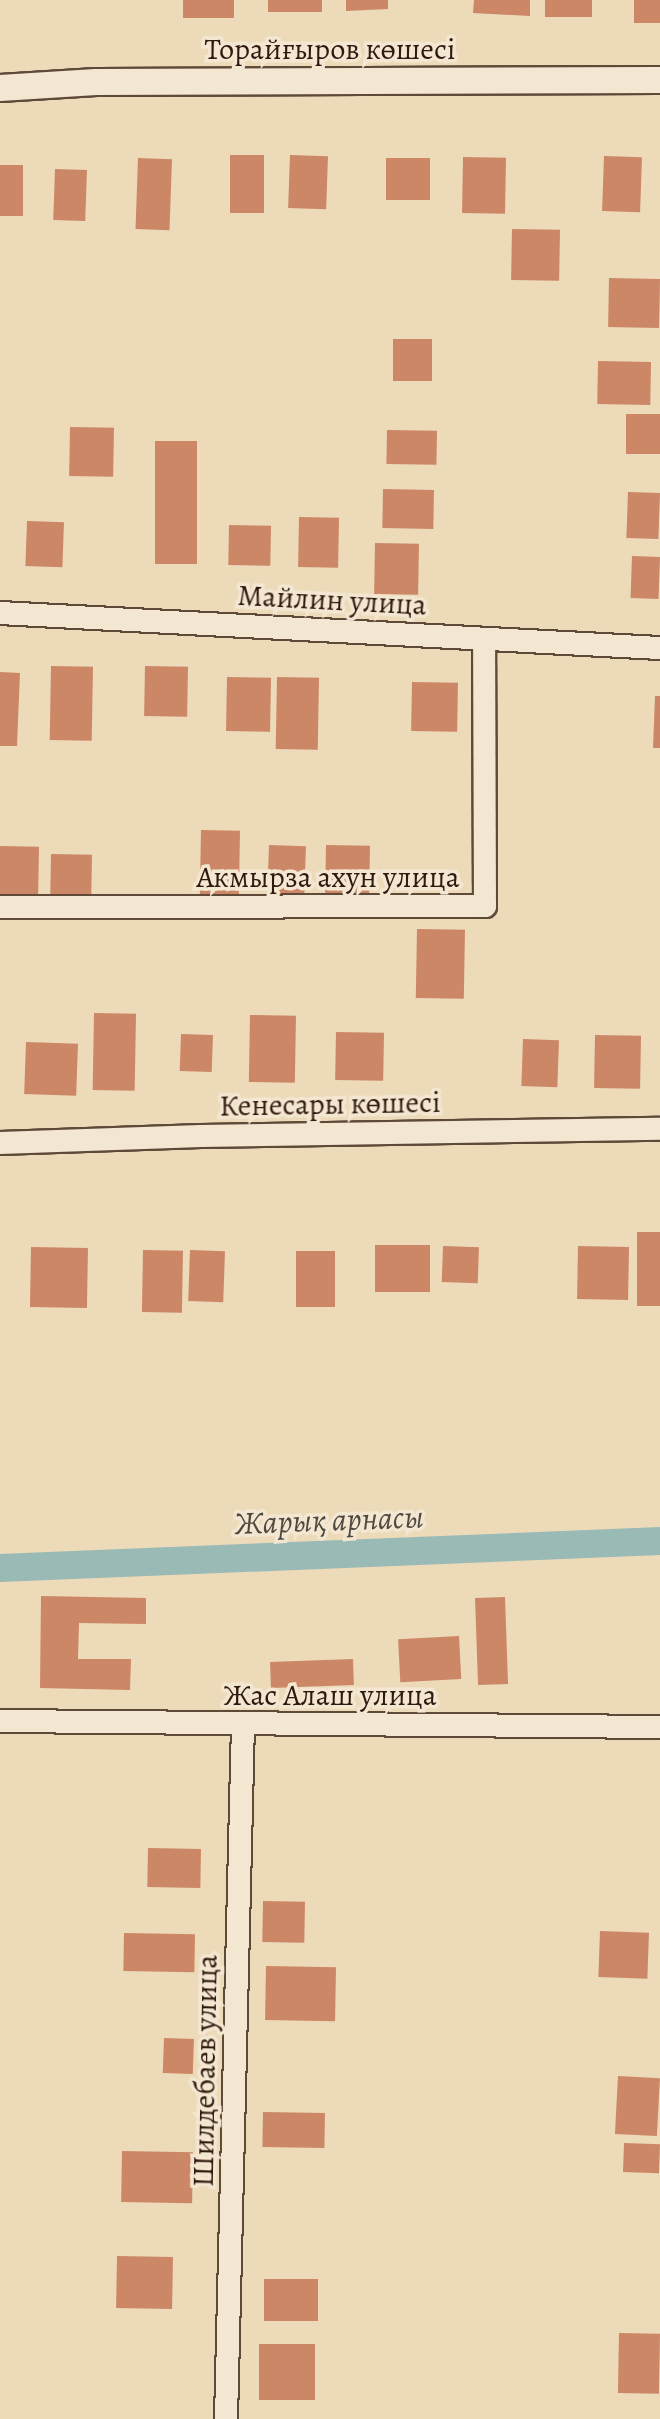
<!DOCTYPE html>
<html>
<head>
<meta charset="utf-8">
<style>
  body { margin:0 }
  #map { position:relative; width:660px; height:2419px; overflow:hidden; background:#ecdab9; font-family:Alegreya,serif }
  div>[style] { position:absolute }
  [style*='--x'] { left:calc(var(--x)*1px); top:calc(var(--y)*1px); width:calc(var(--w)*1px); rotate:calc(var(--a)*1deg) }
  .canal>* { height:28px; margin:-14px; padding:0 14px; transform-origin:14px; border-radius:14px; background:#9abab6 }
  .building>* { inset:0; background:#cc8766; transform-origin:0 0 }
  .roads { filter:drop-shadow(2px 0 #5f4939) drop-shadow(-2px 0 #5f4939) drop-shadow(0 2px #5f4939) drop-shadow(0 -2px #5f4939) }
  .minor>* { height:22px; margin:-11px; padding:0 11px; transform-origin:11px; border-radius:11px; background:#f3e7d2 }
  .tertiary>* { height:26px; margin:-13px; padding:0 13px; transform-origin:13px; border-radius:13px; background:#f3e7d2 }
  span { translate:-50% -50%; white-space:nowrap; text-align:center; line-height:1.15; -webkit-text-stroke:7px #f3e7d2; paint-order:stroke }
  .street-label { font-size:30px; color:#30190e }
  .water-label { font-size:32px; color:#504940; font-style:italic }
</style>
</head>
<body>
<div id="map">
  <div class="canal">
    <i style="--x:0;--y:1568;--w:661;--a:-2.34"></i>
  </div>
  <div class="building">
    <i style="left:183px;top:0;width:51px;height:18px"></i>
    <i style="left:268px;top:0;width:54px;height:12px"></i>
    <i style="clip-path:polygon(346px 0,388px 0,388px 9px,346px 11px)"></i>
    <i style="clip-path:polygon(474px 0,530px 0,530px 16px,473px 13px)"></i>
    <i style="left:545px;top:0;width:47px;height:17px"></i>
    <i style="left:634px;top:0;width:26px;height:23px"></i>
    <i style="left:230px;top:155px;width:34px;height:58px"></i>
    <i style="left:290px;top:155px;width:38px;height:53px;rotate:2deg"></i>
    <i style="left:604px;top:156px;width:38px;height:55px;rotate:2deg"></i>
    <i style="left:463px;top:157px;width:43px;height:56px;rotate:1deg"></i>
    <i style="left:138px;top:158px;width:34px;height:71px;rotate:2deg"></i>
    <i style="left:386px;top:158px;width:44px;height:42px"></i>
    <i style="left:0;top:165px;width:23px;height:51px"></i>
    <i style="left:55px;top:169px;width:32px;height:51px;rotate:2deg"></i>
    <i style="left:512px;top:229px;width:48px;height:51px;rotate:1deg"></i>
    <i style="left:609px;top:278px;width:51px;height:49px;rotate:1deg"></i>
    <i style="left:393px;top:339px;width:39px;height:42px"></i>
    <i style="left:598px;top:361px;width:53px;height:43px;rotate:1deg"></i>
    <i style="left:626px;top:414px;width:34px;height:40px"></i>
    <i style="left:70px;top:427px;width:44px;height:49px;rotate:1deg"></i>
    <i style="left:387px;top:430px;width:50px;height:34px;rotate:1deg"></i>
    <i style="left:155px;top:441px;width:42px;height:123px"></i>
    <i style="left:383px;top:489px;width:51px;height:39px;rotate:1deg"></i>
    <i style="left:628px;top:492px;width:32px;height:46px;rotate:2deg"></i>
    <i style="left:299px;top:517px;width:40px;height:50px;rotate:1deg"></i>
    <i style="left:27px;top:521px;width:37px;height:45px;rotate:2deg"></i>
    <i style="left:229px;top:525px;width:42px;height:40px;rotate:1deg"></i>
    <i style="left:375px;top:543px;width:44px;height:51px;rotate:1deg"></i>
    <i style="left:632px;top:556px;width:28px;height:42px;rotate:2deg"></i>
    <i style="left:51px;top:666px;width:42px;height:74px;rotate:1deg"></i>
    <i style="left:145px;top:666px;width:43px;height:50px;rotate:1deg"></i>
    <i style="clip-path:polygon(0 672px,20px 673px,17px 746px,0 746px)"></i>
    <i style="left:227px;top:677px;width:44px;height:54px;rotate:1deg"></i>
    <i style="left:277px;top:677px;width:42px;height:72px;rotate:1deg"></i>
    <i style="left:412px;top:682px;width:46px;height:49px;rotate:1deg"></i>
    <i style="clip-path:polygon(655px 696px,660px 696px,660px 748px,653px 748px)"></i>
    <i style="left:201px;top:830px;width:39px;height:66px;rotate:1deg"></i>
    <i style="left:269px;top:845px;width:37px;height:53px;rotate:2deg"></i>
    <i style="left:326px;top:845px;width:44px;height:49px;rotate:1deg"></i>
    <i style="left:0;top:846px;width:39px;height:54px;rotate:1deg"></i>
    <i style="left:51px;top:854px;width:41px;height:44px;rotate:1deg"></i>
    <i style="left:417px;top:929px;width:48px;height:69px;rotate:1deg"></i>
    <i style="left:94px;top:1013px;width:42px;height:77px;rotate:1deg"></i>
    <i style="left:250px;top:1015px;width:46px;height:67px;rotate:1deg"></i>
    <i style="left:336px;top:1032px;width:48px;height:48px;rotate:1deg"></i>
    <i style="left:181px;top:1034px;width:32px;height:37px;rotate:2deg"></i>
    <i style="left:595px;top:1035px;width:46px;height:53px;rotate:1deg"></i>
    <i style="left:523px;top:1039px;width:36px;height:47px;rotate:2deg"></i>
    <i style="left:26px;top:1042px;width:52px;height:52px;rotate:2deg"></i>
    <i style="left:637px;top:1232px;width:23px;height:74px"></i>
    <i style="left:375px;top:1245px;width:55px;height:47px"></i>
    <i style="left:443px;top:1246px;width:36px;height:36px;rotate:2deg"></i>
    <i style="left:578px;top:1246px;width:51px;height:53px;rotate:1deg"></i>
    <i style="left:31px;top:1247px;width:57px;height:60px;rotate:1deg"></i>
    <i style="left:143px;top:1250px;width:40px;height:62px;rotate:1deg"></i>
    <i style="left:190px;top:1250px;width:35px;height:51px;rotate:2deg"></i>
    <i style="left:296px;top:1251px;width:39px;height:56px"></i>
    <i style="clip-path:polygon(41px 1596px,146px 1598px,146px 1624px,79px 1623px,78px 1659px,131px 1659px,130px 1690px,40px 1688px)"></i>
    <i style="left:505px;top:1597px;width:87px;height:30px;rotate:88deg"></i>
    <i style="left:459px;top:1636px;width:43px;height:61px;rotate:87deg"></i>
    <i style="left:353px;top:1659px;width:26px;height:83px;rotate:88deg"></i>
    <i style="left:148px;top:1848px;width:53px;height:39px;rotate:1deg"></i>
    <i style="left:263px;top:1901px;width:42px;height:41px;rotate:1deg"></i>
    <i style="left:600px;top:1931px;width:49px;height:46px;rotate:2deg"></i>
    <i style="left:124px;top:1933px;width:71px;height:38px;rotate:1deg"></i>
    <i style="left:266px;top:1966px;width:70px;height:54px;rotate:1deg"></i>
    <i style="left:164px;top:2038px;width:30px;height:35px;rotate:2deg"></i>
    <i style="left:618px;top:2076px;width:42px;height:58px;rotate:3deg"></i>
    <i style="left:263px;top:2112px;width:62px;height:35px;rotate:1deg"></i>
    <i style="left:624px;top:2143px;width:36px;height:29px;rotate:2deg"></i>
    <i style="left:122px;top:2151px;width:71px;height:51px;rotate:1deg"></i>
    <i style="left:117px;top:2256px;width:56px;height:52px;rotate:1deg"></i>
    <i style="left:264px;top:2279px;width:54px;height:42px"></i>
    <i style="left:619px;top:2333px;width:41px;height:60px;rotate:1deg"></i>
    <i style="left:259px;top:2344px;width:56px;height:56px"></i>
  </div>
  <div class="roads">
    <div class="minor">
      <i style="--x:0;--y:613;--w:661;--a:3.04"></i>
      <i style="--x:0;--y:907;--w:485;--a:-0.1"></i>
      <i style="--x:485;--y:906;--w:267;--a:-90.2"></i>
      <i style="--x:0;--y:1143;--w:201;--a:-2"></i>
      <i style="--x:201;--y:1136;--w:459;--a:-0.9"></i>
      <i style="--x:0;--y:1721;--w:660;--a:0.52"></i>
      <i style="--x:226;--y:2419;--w:695;--a:-88.6"></i>
    </div>
    <div class="tertiary">
      <i style="--x:0;--y:88;--w:96;--a:-3.6"></i>
      <i style="--x:96;--y:82;--w:564;--a:-0.2"></i>
    </div>
  </div>
  <div class="street-label">
    <span style="left:330px;top:49px">Торайғыров көшесі</span>
    <span style="left:332px;top:600px;rotate:3deg">Майлин улица</span>
    <span style="left:328px;top:877px">Акмырза ахун улица</span>
    <span style="left:330px;top:1104px;rotate:-1deg">Кенесары көшесі</span>
    <span style="left:330px;top:1695px">Жас Алаш улица</span>
    <span style="left:205px;top:2071px;rotate:-89deg">Шилдебаев улица</span>
  </div>
  <div class="water-label">
    <span style="left:329px;top:1520px;rotate:-2deg">Жарық арнасы</span>
  </div>
</div>
</body>
</html>
